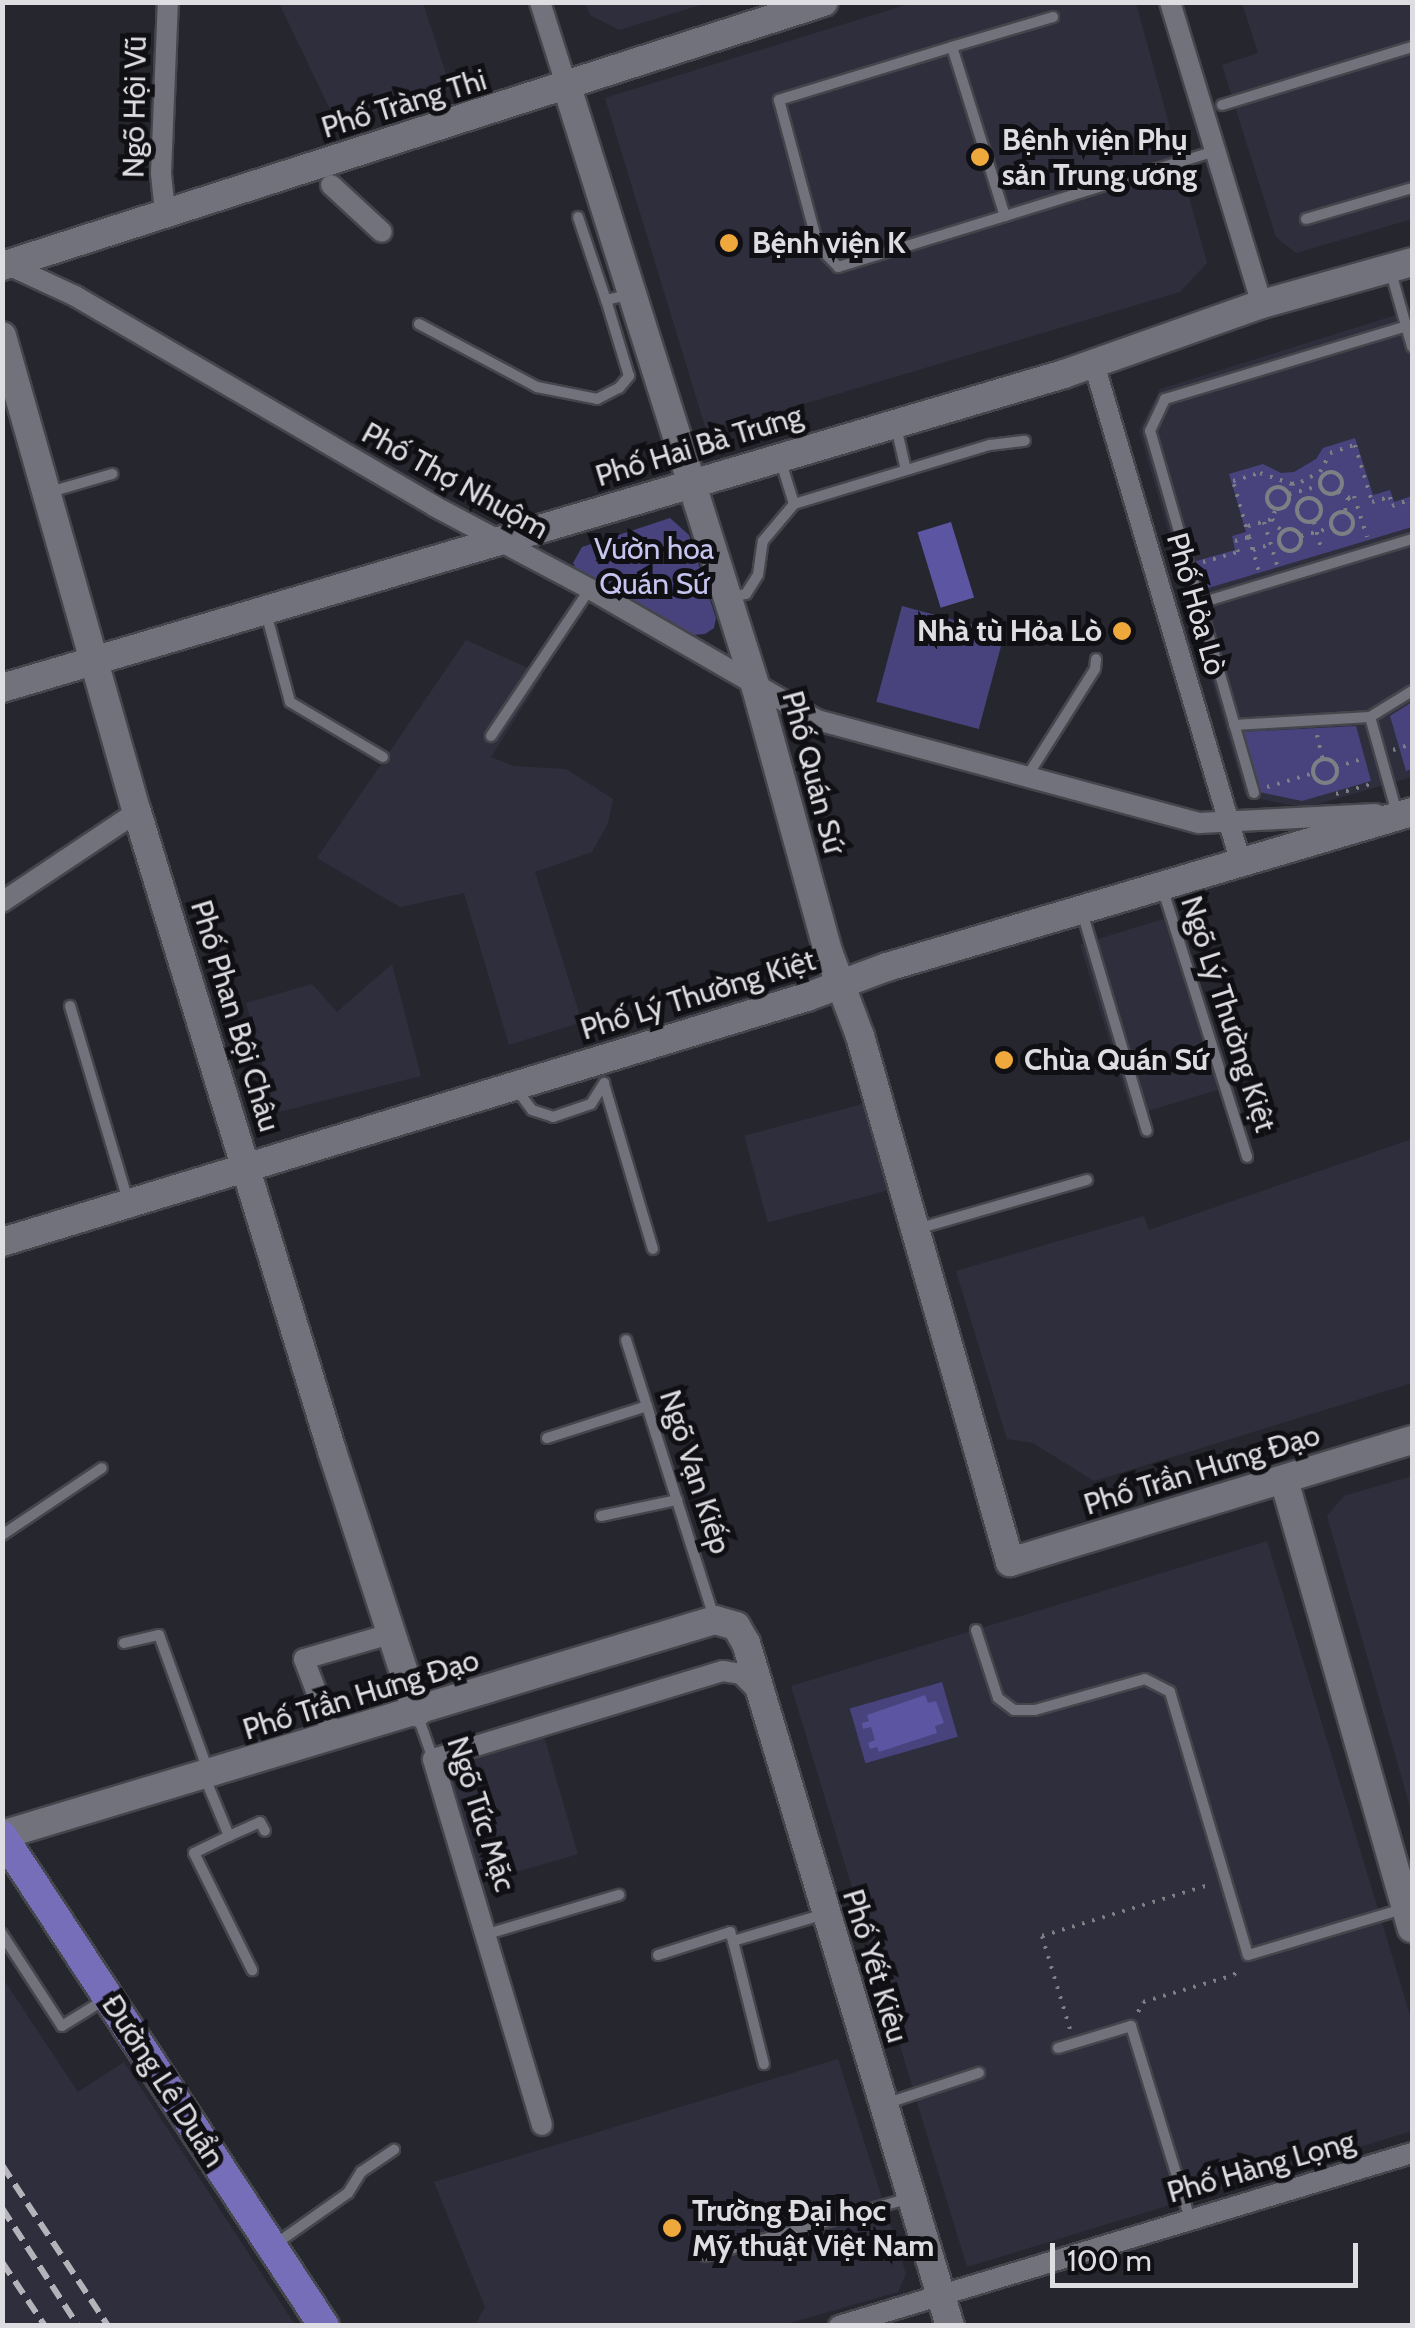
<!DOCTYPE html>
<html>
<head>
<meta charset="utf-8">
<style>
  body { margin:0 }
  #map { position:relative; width:1415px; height:2328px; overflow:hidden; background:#26262f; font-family:Cabin,sans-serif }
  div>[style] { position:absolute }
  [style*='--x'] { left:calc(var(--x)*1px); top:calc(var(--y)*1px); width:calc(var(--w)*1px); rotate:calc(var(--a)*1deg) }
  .built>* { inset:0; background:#2f2e3d; transform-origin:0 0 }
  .green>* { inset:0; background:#48437c; transform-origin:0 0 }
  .water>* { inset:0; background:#5c55a1; transform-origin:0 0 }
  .path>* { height:4px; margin-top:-2px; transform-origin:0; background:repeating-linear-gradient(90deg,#7e7e85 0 2.5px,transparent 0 10.5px) }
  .path>.ring { margin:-2px; padding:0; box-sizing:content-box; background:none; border:4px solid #7e7e85; border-radius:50% }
  .roads { filter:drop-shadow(2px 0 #45454c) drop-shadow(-2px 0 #45454c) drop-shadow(0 2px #45454c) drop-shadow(0 -2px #45454c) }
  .lane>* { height:10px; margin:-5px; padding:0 5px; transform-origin:5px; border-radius:5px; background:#72727d }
  .street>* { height:20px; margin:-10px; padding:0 10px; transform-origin:10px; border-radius:10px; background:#72727d }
  .secondary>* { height:28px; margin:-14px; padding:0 14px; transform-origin:14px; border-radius:14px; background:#72727d }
  .primary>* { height:30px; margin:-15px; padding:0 15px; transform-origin:15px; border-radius:15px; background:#776eb9 }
  .rail>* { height:6px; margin-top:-3px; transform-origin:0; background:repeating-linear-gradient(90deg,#b3b3b9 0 15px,transparent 0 23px) }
  .dots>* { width:28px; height:28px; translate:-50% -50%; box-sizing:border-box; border:5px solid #101014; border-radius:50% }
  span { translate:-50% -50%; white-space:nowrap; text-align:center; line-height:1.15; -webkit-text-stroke:10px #101014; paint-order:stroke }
  .street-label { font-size:30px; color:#dddde2 }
  .poi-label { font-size:30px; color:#dddde2; font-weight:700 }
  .left { translate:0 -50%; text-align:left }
  .right { translate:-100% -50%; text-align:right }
  .park-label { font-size:30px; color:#c6c5f0 }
  .frame { position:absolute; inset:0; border:5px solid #dddde2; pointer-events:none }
  .scale { position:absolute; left:1050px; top:2243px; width:308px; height:45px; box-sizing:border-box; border:5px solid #dddde2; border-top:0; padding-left:12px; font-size:30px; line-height:35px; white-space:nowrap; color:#dddde2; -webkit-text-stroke:8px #101014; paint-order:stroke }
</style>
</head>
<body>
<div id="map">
  <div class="built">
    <i style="clip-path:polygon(279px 3px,423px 3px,451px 89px,336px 122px)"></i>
    <i style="clip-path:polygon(585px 3px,707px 3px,619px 30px,590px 15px)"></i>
    <i style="clip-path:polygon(912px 3px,1136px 3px,1207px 263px,1180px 292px,707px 433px,605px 98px)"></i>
    <i style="clip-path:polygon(1242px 3px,1412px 3px,1412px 219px,1296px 253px,1276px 237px,1222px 65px,1258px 53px)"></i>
    <i style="clip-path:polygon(1412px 310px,1412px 777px,1304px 808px,1245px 796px,1139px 430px,1160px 389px)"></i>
    <i style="clip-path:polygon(466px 640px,543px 675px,491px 757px,514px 766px,566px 769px,613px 799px,608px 823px,592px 852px,535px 872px,582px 1022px,509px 1045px,464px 893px,400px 907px,317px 858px)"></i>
    <i style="left:1167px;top:918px;width:179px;height:91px;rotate:73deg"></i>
    <i style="clip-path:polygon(392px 964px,421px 1076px,279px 1112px,273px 1103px,246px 1003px,312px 984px,337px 1012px)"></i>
    <i style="left:870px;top:1102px;width:90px;height:130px;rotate:75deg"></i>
    <i style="clip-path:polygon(1412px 1139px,1412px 1383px,1094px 1481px,1033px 1443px,1007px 1439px,956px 1271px,1144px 1216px,1149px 1230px)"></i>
    <i style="clip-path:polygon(1412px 1476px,1412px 1814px,1327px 1516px,1344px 1496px)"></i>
    <i style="clip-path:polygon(1267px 1541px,1412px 2022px,1412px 2131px,967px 2267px,791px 1686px)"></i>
    <i style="left:544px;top:1736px;width:123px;height:104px;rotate:74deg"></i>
    <i style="clip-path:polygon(2px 1977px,78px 2092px,124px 2062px,295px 2325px,3px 2325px)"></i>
    <i style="clip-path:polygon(838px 2059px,906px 2274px,898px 2292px,783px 2325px,475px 2325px,485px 2307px,434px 2182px)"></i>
  </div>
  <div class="green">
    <i style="clip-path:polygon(1355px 438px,1373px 495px,1390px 490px,1394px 502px,1412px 496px,1412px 527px,1205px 589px,1196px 561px,1235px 550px,1232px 536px,1246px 532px,1229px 474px,1263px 464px,1281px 473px,1294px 472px,1316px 459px,1323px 448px)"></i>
    <i style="clip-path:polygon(670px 518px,689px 535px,716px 618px,714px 628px,705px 634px,692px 635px,579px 574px,573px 563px,582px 547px)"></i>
    <i style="left:902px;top:606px;width:106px;height:99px;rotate:15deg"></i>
    <i style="clip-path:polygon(1412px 702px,1412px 769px,1406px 771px,1390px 716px)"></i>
    <i style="clip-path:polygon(1356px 726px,1371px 781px,1302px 801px,1259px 792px,1239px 732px)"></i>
    <i style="left:942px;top:1682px;width:57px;height:96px;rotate:74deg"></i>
  </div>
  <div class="water">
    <i style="left:951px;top:522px;width:79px;height:35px;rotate:73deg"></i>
    <i style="clip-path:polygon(925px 1695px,928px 1703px,936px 1701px,944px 1723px,935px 1726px,937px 1733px,879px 1752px,877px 1747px,870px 1749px,868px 1743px,875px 1740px,871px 1727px,863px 1729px,862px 1723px,869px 1721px,867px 1715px)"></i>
  </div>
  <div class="path">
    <i class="ring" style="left:1320px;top:472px;width:18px;height:18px"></i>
    <i class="ring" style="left:1267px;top:487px;width:18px;height:18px"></i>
    <i style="--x:1338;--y:492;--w:12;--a:31"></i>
    <i style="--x:1348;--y:498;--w:13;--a:103"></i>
    <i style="--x:1289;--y:494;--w:30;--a:-15"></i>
    <i class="ring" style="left:1297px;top:498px;width:20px;height:20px"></i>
    <i style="--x:1348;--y:498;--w:6;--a:-18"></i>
    <i style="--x:1354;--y:496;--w:43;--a:72.4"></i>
    <i style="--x:1275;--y:511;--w:9;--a:111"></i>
    <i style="--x:1272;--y:519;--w:16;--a:52"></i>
    <i class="ring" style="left:1331px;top:512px;width:18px;height:18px"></i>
    <i style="--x:1264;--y:522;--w:45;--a:73.2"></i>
    <i style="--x:1314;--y:522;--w:30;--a:75"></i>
    <i style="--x:1248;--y:526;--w:25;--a:-16"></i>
    <i class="ring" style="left:1279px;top:529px;width:18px;height:18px"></i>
    <i style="--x:1301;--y:536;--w:30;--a:-15"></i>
    <i style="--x:1249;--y:537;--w:35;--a:74"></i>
    <i style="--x:1253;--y:550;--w:19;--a:-18"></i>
    <i style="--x:1203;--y:562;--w:36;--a:-16"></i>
    <i style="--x:1238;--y:552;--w:11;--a:-105"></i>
    <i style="--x:1235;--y:541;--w:15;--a:-16"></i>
    <i style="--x:1249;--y:537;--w:58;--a:-105.9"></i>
    <i style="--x:1233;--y:481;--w:28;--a:-17"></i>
    <i style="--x:1260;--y:473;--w:34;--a:19"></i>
    <i style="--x:1292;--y:484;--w:9;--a:-13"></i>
    <i style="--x:1301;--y:482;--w:21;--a:-28"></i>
    <i style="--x:1320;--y:472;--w:21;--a:-62"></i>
    <i style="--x:1330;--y:453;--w:26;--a:-18"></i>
    <i style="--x:1355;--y:445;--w:59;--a:73.4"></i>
    <i style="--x:1372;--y:502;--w:19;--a:-16"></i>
    <i style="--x:1390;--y:497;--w:9;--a:77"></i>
    <i style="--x:1392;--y:506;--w:21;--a:-19"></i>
    <i style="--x:1317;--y:735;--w:26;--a:77"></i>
    <i style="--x:1393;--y:750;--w:20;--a:-18"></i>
    <i class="ring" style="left:1313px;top:759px;width:20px;height:20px"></i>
    <i style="--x:1336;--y:767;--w:30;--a:-17"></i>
    <i style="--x:1267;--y:787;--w:49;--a:-16.6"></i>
    <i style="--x:1336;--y:794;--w:41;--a:-15.8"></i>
    <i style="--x:1138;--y:2012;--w:11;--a:-63"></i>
    <i style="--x:1143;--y:2002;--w:95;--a:-16.5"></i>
    <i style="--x:1234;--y:1975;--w:10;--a:-53"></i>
    <i style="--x:1070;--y:2029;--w:97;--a:-106.8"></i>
    <i style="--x:1042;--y:1936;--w:178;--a:-17"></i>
  </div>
  <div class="roads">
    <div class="lane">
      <i style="--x:1053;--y:17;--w:105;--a:163.5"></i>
      <i style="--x:952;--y:47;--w:177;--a:72.6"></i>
      <i style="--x:1005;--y:216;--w:220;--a:-17.2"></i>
      <i style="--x:952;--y:47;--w:181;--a:163"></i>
      <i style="--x:779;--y:100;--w:151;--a:75"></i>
      <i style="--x:818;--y:246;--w:29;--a:46"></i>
      <i style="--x:838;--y:267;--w:175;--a:-17"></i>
      <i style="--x:1222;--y:105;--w:199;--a:-17"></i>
      <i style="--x:578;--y:217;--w:88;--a:71.4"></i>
      <i style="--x:1306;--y:219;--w:110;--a:-16.3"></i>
      <i style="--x:1390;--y:269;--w:81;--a:74.2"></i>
      <i style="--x:419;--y:324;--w:134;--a:28.1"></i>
      <i style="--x:537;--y:387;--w:61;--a:11.3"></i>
      <i style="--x:597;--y:399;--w:25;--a:-27"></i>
      <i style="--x:619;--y:388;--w:16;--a:-50"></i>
      <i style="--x:629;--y:376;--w:79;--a:-106.8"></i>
      <i style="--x:606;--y:300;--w:27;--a:-13"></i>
      <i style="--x:896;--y:427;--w:44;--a:76.9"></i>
      <i style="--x:781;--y:462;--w:44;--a:72.8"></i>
      <i style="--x:50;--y:492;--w:65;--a:-16.2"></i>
      <i style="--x:728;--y:598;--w:18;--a:-13"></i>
      <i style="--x:746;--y:594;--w:22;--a:-58"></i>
      <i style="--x:758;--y:575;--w:34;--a:-82"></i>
      <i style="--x:763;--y:541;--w:48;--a:-50"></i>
      <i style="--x:794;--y:504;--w:205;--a:-16.8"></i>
      <i style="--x:990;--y:445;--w:35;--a:-7"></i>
      <i style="--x:1200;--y:603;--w:221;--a:-16.8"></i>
      <i style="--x:266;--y:613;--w:92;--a:74.9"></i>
      <i style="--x:290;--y:702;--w:108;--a:30.6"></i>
      <i style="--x:1370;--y:717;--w:100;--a:74.3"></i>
      <i style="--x:1234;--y:725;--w:136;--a:-3.4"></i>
      <i style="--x:1370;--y:717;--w:49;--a:-31.8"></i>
      <i style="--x:491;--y:736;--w:176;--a:-56.1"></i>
      <i style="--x:1028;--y:775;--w:125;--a:-57.7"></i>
      <i style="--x:1095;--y:669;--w:10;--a:-84"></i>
      <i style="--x:1254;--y:793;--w:377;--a:-106"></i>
      <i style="--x:1150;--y:431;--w:35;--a:-65"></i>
      <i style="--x:1165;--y:399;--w:253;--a:-16.8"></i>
      <i style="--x:1162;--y:887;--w:283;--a:72.5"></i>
      <i style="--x:1082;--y:912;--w:228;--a:73.5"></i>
      <i style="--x:70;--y:1006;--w:203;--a:73.4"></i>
      <i style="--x:604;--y:1084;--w:172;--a:73.5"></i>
      <i style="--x:517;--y:1090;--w:25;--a:53"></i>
      <i style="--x:532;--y:1110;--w:22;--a:18"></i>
      <i style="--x:553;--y:1117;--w:40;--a:-18.9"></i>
      <i style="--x:591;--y:1104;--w:25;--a:-58"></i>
      <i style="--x:917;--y:1229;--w:177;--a:-16.1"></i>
      <i style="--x:626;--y:1340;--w:294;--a:72.4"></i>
      <i style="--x:547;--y:1438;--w:105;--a:-17.7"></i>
      <i style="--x:601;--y:1516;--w:78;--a:-11.9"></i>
      <i style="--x:2;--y:1535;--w:120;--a:-33.8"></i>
      <i style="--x:976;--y:1630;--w:71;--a:72.1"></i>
      <i style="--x:998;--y:1698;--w:20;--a:37"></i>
      <i style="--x:1014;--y:1710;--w:21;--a:0"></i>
      <i style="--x:1035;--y:1710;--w:114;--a:-15.7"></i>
      <i style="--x:1145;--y:1679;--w:28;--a:27"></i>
      <i style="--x:1170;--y:1692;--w:274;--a:73.5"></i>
      <i style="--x:1248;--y:1955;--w:165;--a:-16.6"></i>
      <i style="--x:124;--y:1643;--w:36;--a:-13"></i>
      <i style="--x:159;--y:1635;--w:144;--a:70.1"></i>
      <i style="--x:417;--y:1714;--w:48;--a:70.4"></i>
      <i style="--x:205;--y:1778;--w:63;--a:67.5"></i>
      <i style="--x:229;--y:1836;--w:39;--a:154"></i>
      <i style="--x:194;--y:1853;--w:131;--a:63.6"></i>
      <i style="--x:229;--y:1836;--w:34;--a:-24"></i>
      <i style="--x:260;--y:1822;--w:10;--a:61"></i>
      <i style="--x:2;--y:1934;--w:110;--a:56.9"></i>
      <i style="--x:62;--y:2026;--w:49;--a:-31.8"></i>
      <i style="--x:487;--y:1934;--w:138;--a:-16.5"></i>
      <i style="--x:733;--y:1941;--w:127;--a:75.9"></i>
      <i style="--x:658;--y:1955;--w:76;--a:-17.7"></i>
      <i style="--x:730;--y:1932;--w:9;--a:72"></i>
      <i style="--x:733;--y:1941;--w:96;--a:-16.4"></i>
      <i style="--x:1058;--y:2048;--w:76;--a:-16.8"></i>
      <i style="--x:1131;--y:2026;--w:202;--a:73"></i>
      <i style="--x:885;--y:2104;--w:99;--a:-18.3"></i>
      <i style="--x:277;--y:2243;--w:87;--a:-35.2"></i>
      <i style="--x:348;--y:2193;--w:25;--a:-58"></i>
      <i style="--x:361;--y:2172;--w:40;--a:-34"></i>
      <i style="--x:705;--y:2256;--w:213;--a:-15.8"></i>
    </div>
    <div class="street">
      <i style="--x:540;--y:2;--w:89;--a:72.4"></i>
      <i style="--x:1170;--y:2;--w:316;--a:73.1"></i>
      <i style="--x:331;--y:185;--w:69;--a:42.7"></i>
      <i style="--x:165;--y:212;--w:39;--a:-96"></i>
      <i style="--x:161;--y:173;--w:171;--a:-87.7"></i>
      <i style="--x:4;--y:263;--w:78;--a:24.9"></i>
      <i style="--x:75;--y:296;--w:416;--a:30.3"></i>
      <i style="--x:434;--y:506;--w:177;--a:28"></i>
      <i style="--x:590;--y:589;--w:262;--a:30"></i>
      <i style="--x:817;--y:720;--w:396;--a:15.1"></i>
      <i style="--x:1199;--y:823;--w:177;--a:-2.9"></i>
      <i style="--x:1094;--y:364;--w:517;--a:73.6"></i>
      <i style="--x:2;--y:902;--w:162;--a:-33.7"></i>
      <i style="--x:327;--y:1720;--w:65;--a:-110.7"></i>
      <i style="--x:304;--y:1659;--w:90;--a:-16.2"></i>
      <i style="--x:542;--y:2125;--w:382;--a:-106.6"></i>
      <i style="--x:433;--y:1759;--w:303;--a:-16.9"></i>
      <i style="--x:723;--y:1671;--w:18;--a:9"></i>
      <i style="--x:741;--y:1674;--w:24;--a:45"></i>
      <i style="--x:839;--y:2326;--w:599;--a:-16.8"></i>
    </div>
    <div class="secondary">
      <i style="--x:567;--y:87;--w:630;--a:72.54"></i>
      <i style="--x:756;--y:688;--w:276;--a:74.7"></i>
      <i style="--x:829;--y:954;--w:88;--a:69.3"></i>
      <i style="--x:860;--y:1036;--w:547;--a:74.08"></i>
      <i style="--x:1010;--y:1562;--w:420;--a:-16.9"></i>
      <i style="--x:2;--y:266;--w:863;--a:-17.81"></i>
      <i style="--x:2;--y:336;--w:495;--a:74.2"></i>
      <i style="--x:137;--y:812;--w:668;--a:73.03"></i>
      <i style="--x:332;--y:1451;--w:275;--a:72"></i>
      <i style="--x:2;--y:688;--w:1107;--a:-16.47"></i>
      <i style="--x:1064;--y:374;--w:210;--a:-19.5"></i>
      <i style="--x:1262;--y:304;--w:156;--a:-15.6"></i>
      <i style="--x:2;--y:1242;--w:841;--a:-16.93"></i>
      <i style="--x:807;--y:997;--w:85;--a:-20.6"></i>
      <i style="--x:887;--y:967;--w:547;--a:-16.45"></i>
      <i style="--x:1284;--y:1480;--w:466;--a:74.1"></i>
      <i style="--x:2;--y:1835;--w:745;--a:-16.78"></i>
      <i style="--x:715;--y:1620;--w:22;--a:16"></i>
      <i style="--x:736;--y:1626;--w:20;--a:60"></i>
      <i style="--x:746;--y:1643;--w:713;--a:73.37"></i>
    </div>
    <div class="primary">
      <i style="--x:2;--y:1836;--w:586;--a:56.69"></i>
    </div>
  </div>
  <div class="rail">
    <i style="--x:2;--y:2165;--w:193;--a:56.6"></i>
    <i style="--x:2;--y:2208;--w:140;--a:57.2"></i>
    <i style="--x:2;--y:2262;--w:77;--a:56.1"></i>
  </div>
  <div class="dots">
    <i style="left:980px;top:157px;background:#eea83c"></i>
    <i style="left:729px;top:243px;background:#eea83c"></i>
    <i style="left:1122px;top:631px;background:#eea83c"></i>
    <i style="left:1004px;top:1060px;background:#eea83c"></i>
    <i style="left:672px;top:2228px;background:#eea83c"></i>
  </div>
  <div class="street-label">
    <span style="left:404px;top:104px;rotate:-17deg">Phố Tràng Thi</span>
    <span style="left:135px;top:107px;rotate:-89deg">Ngõ Hội Vũ</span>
    <span style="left:699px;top:446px;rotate:-17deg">Phố Hai Bà Trưng</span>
    <span style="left:455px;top:481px;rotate:29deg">Phố Thợ Nhuộm</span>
    <span style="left:1196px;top:604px;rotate:74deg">Phố Hỏa Lò</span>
    <span style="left:813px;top:772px;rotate:75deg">Phố Quán Sứ</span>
    <span style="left:698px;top:995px;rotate:-17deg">Phố Lý Thường Kiệt</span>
    <span style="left:1228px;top:1014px;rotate:72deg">Ngõ Lý Thường Kiệt</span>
    <span style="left:235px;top:1016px;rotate:73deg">Phố Phan Bội Châu</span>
    <span style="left:1202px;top:1470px;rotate:-17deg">Phố Trần Hưng Đạo</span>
    <span style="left:695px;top:1472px;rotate:72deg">Ngõ Vạn Kiếp</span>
    <span style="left:361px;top:1695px;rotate:-17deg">Phố Trần Hưng Đạo</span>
    <span style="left:481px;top:1814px;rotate:72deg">Ngõ Tức Mặc</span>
    <span style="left:875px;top:1966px;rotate:73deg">Phố Yết Kiêu</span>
    <span style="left:163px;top:2081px;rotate:57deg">Đường Lê Duẩn</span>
    <span style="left:1261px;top:2167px;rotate:-16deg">Phố Hàng Lọng</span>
  </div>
  <div class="poi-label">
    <span class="left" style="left:1002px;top:157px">Bệnh viện Phụ<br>sản Trung ương</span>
    <span class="left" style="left:752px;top:243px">Bệnh viện K</span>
    <span class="right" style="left:1102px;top:631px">Nhà tù Hỏa Lò</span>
    <span class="left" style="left:1024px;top:1060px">Chùa Quán Sứ</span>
    <span class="left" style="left:692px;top:2228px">Trường Đại học<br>Mỹ thuật Việt Nam</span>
  </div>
  <div class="park-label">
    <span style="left:654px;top:566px">Vườn hoa<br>Quán Sứ</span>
  </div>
  <div class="frame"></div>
  <div class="scale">100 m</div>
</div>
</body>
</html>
